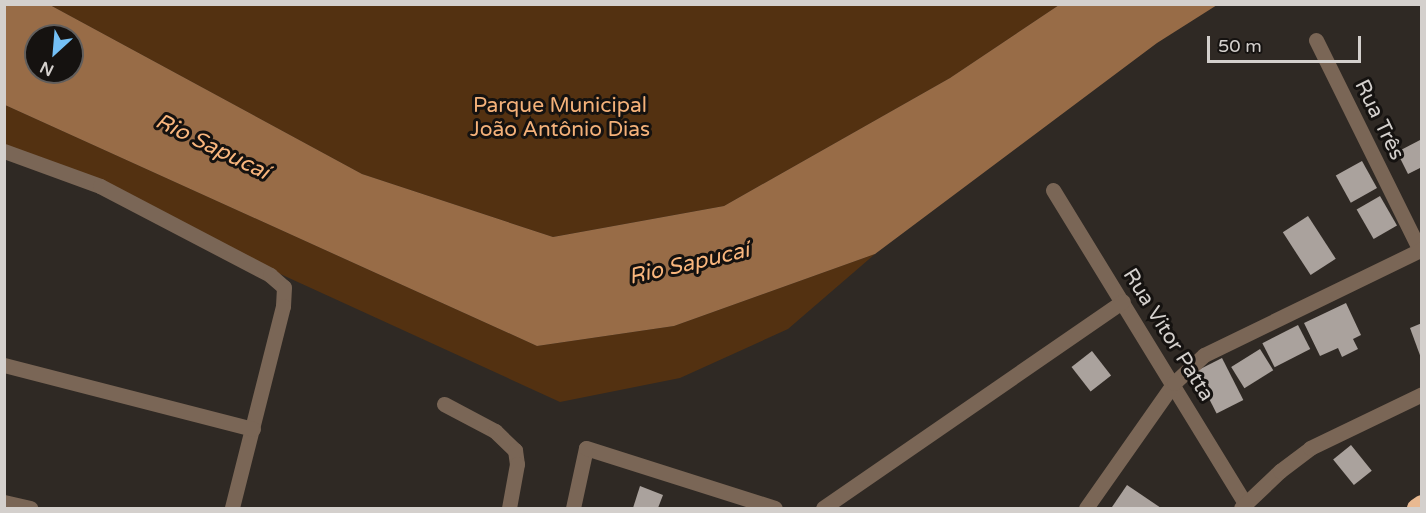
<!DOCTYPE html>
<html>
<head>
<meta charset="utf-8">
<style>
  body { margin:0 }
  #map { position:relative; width:1426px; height:513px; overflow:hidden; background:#2f2924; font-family:"Varela Round",sans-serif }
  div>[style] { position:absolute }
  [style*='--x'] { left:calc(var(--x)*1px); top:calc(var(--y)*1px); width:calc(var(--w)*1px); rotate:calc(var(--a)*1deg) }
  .green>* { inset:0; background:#533111 }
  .water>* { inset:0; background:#986c47 }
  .building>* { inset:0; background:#aaa29d; transform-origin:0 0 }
  .minor>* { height:15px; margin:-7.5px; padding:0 7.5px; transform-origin:7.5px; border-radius:7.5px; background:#7a6656 }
  .highway>* { height:18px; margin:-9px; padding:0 9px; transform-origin:9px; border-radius:9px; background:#e9b991 }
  span { translate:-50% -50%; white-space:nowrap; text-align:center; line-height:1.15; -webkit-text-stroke:6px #151210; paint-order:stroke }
  .park-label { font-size:21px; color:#f4b179 }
  .street-label { font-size:21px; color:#d4d0cd }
  .water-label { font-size:22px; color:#f9b67d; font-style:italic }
  .frame { position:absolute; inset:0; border:6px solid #d4d0cd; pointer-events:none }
  .north { position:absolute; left:24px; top:24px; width:60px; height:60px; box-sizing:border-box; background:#151210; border:2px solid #615e5c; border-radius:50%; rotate:206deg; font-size:16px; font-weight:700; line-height:24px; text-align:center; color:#d4d0cd }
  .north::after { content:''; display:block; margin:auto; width:21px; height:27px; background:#74c0f6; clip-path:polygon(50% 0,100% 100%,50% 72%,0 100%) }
  .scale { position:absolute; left:1207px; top:36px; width:154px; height:27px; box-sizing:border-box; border:3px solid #d4d0cd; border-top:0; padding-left:8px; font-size:18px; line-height:21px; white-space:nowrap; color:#d4d0cd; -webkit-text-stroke:4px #151210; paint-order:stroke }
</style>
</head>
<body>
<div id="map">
  <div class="green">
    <i style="clip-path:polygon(50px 5px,1059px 5px,950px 78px,724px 206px,553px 237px,362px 174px)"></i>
    <i style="clip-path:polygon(5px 105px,537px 346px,674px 326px,875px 254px,788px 329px,680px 378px,560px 402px,5px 148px)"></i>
  </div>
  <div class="water">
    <i style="clip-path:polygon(evenodd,5px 4px,50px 5px,362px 174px,553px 237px,724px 206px,950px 78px,1059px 5px,1217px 5px,1157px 43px,875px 254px,674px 326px,537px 346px,5px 105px,5px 4px,36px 36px,72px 36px,72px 72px,36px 72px,36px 36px)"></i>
  </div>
  <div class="building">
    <i style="clip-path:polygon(1422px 139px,1422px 167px,1408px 174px,1397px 152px)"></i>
    <i style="left:1362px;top:161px;width:31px;height:30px;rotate:61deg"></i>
    <i style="left:1380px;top:196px;width:34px;height:27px;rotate:60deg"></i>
    <i style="left:1308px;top:216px;width:51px;height:30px;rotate:57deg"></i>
    <i style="clip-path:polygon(1346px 303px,1361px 335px,1353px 339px,1358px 349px,1342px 357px,1338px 348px,1320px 356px,1304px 323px)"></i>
    <i style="clip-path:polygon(1422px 323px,1422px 358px,1421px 358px,1410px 328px)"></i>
    <i style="left:1298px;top:325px;width:27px;height:40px;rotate:63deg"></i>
    <i style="left:1260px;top:349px;width:25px;height:34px;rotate:58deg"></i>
    <i style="left:1092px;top:351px;width:31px;height:26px;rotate:52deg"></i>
    <i style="left:1222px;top:358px;width:47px;height:30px;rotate:63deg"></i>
    <i style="left:1351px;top:445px;width:33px;height:23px;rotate:51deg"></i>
    <i style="clip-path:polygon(1127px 485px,1161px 508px,1112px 507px)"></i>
    <i style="clip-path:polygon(640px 486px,663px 495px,658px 508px,633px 508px)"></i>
  </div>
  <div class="minor">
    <i style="--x:1316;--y:40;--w:234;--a:63.7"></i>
    <i style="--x:4;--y:151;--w:102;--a:20"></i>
    <i style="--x:100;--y:186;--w:192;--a:27.6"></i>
    <i style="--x:270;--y:275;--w:18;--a:41"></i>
    <i style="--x:284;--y:287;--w:19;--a:93"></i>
    <i style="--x:283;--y:306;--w:208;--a:104.2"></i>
    <i style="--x:1053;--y:190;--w:367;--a:58.5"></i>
    <i style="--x:4;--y:365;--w:257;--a:14.4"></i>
    <i style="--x:444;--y:404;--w:58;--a:27.9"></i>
    <i style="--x:495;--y:431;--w:28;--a:44"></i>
    <i style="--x:515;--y:450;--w:14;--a:82"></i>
    <i style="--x:517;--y:464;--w:45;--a:100.3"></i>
    <i style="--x:4;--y:502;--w:27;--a:13"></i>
    <i style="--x:573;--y:508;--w:61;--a:-77.8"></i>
    <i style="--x:586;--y:448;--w:198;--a:17.6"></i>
    <i style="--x:823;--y:508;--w:364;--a:-34.6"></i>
    <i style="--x:1086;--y:508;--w:153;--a:-54.9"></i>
    <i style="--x:1174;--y:383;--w:41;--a:-43"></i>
    <i style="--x:1204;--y:355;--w:242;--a:-25.9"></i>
    <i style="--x:1241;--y:508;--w:54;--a:-43.5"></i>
    <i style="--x:1280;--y:471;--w:38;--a:-37"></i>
    <i style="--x:1310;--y:448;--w:124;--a:-25.7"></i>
  </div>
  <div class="highway">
    <i style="--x:1416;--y:508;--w:7;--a:-34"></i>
  </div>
  <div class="park-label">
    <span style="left:560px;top:118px">Parque Municipal<br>João Antônio Dias</span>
  </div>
  <div class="street-label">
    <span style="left:1379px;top:120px;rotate:64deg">Rua Três</span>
    <span style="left:1168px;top:335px;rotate:58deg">Rua Vitor Patta</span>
  </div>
  <div class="water-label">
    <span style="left:212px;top:147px;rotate:26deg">Rio Sapucaí</span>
    <span style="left:689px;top:264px;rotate:-13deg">Rio Sapucaí</span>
  </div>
  <div class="frame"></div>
  <div class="north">N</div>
  <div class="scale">50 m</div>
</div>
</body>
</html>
